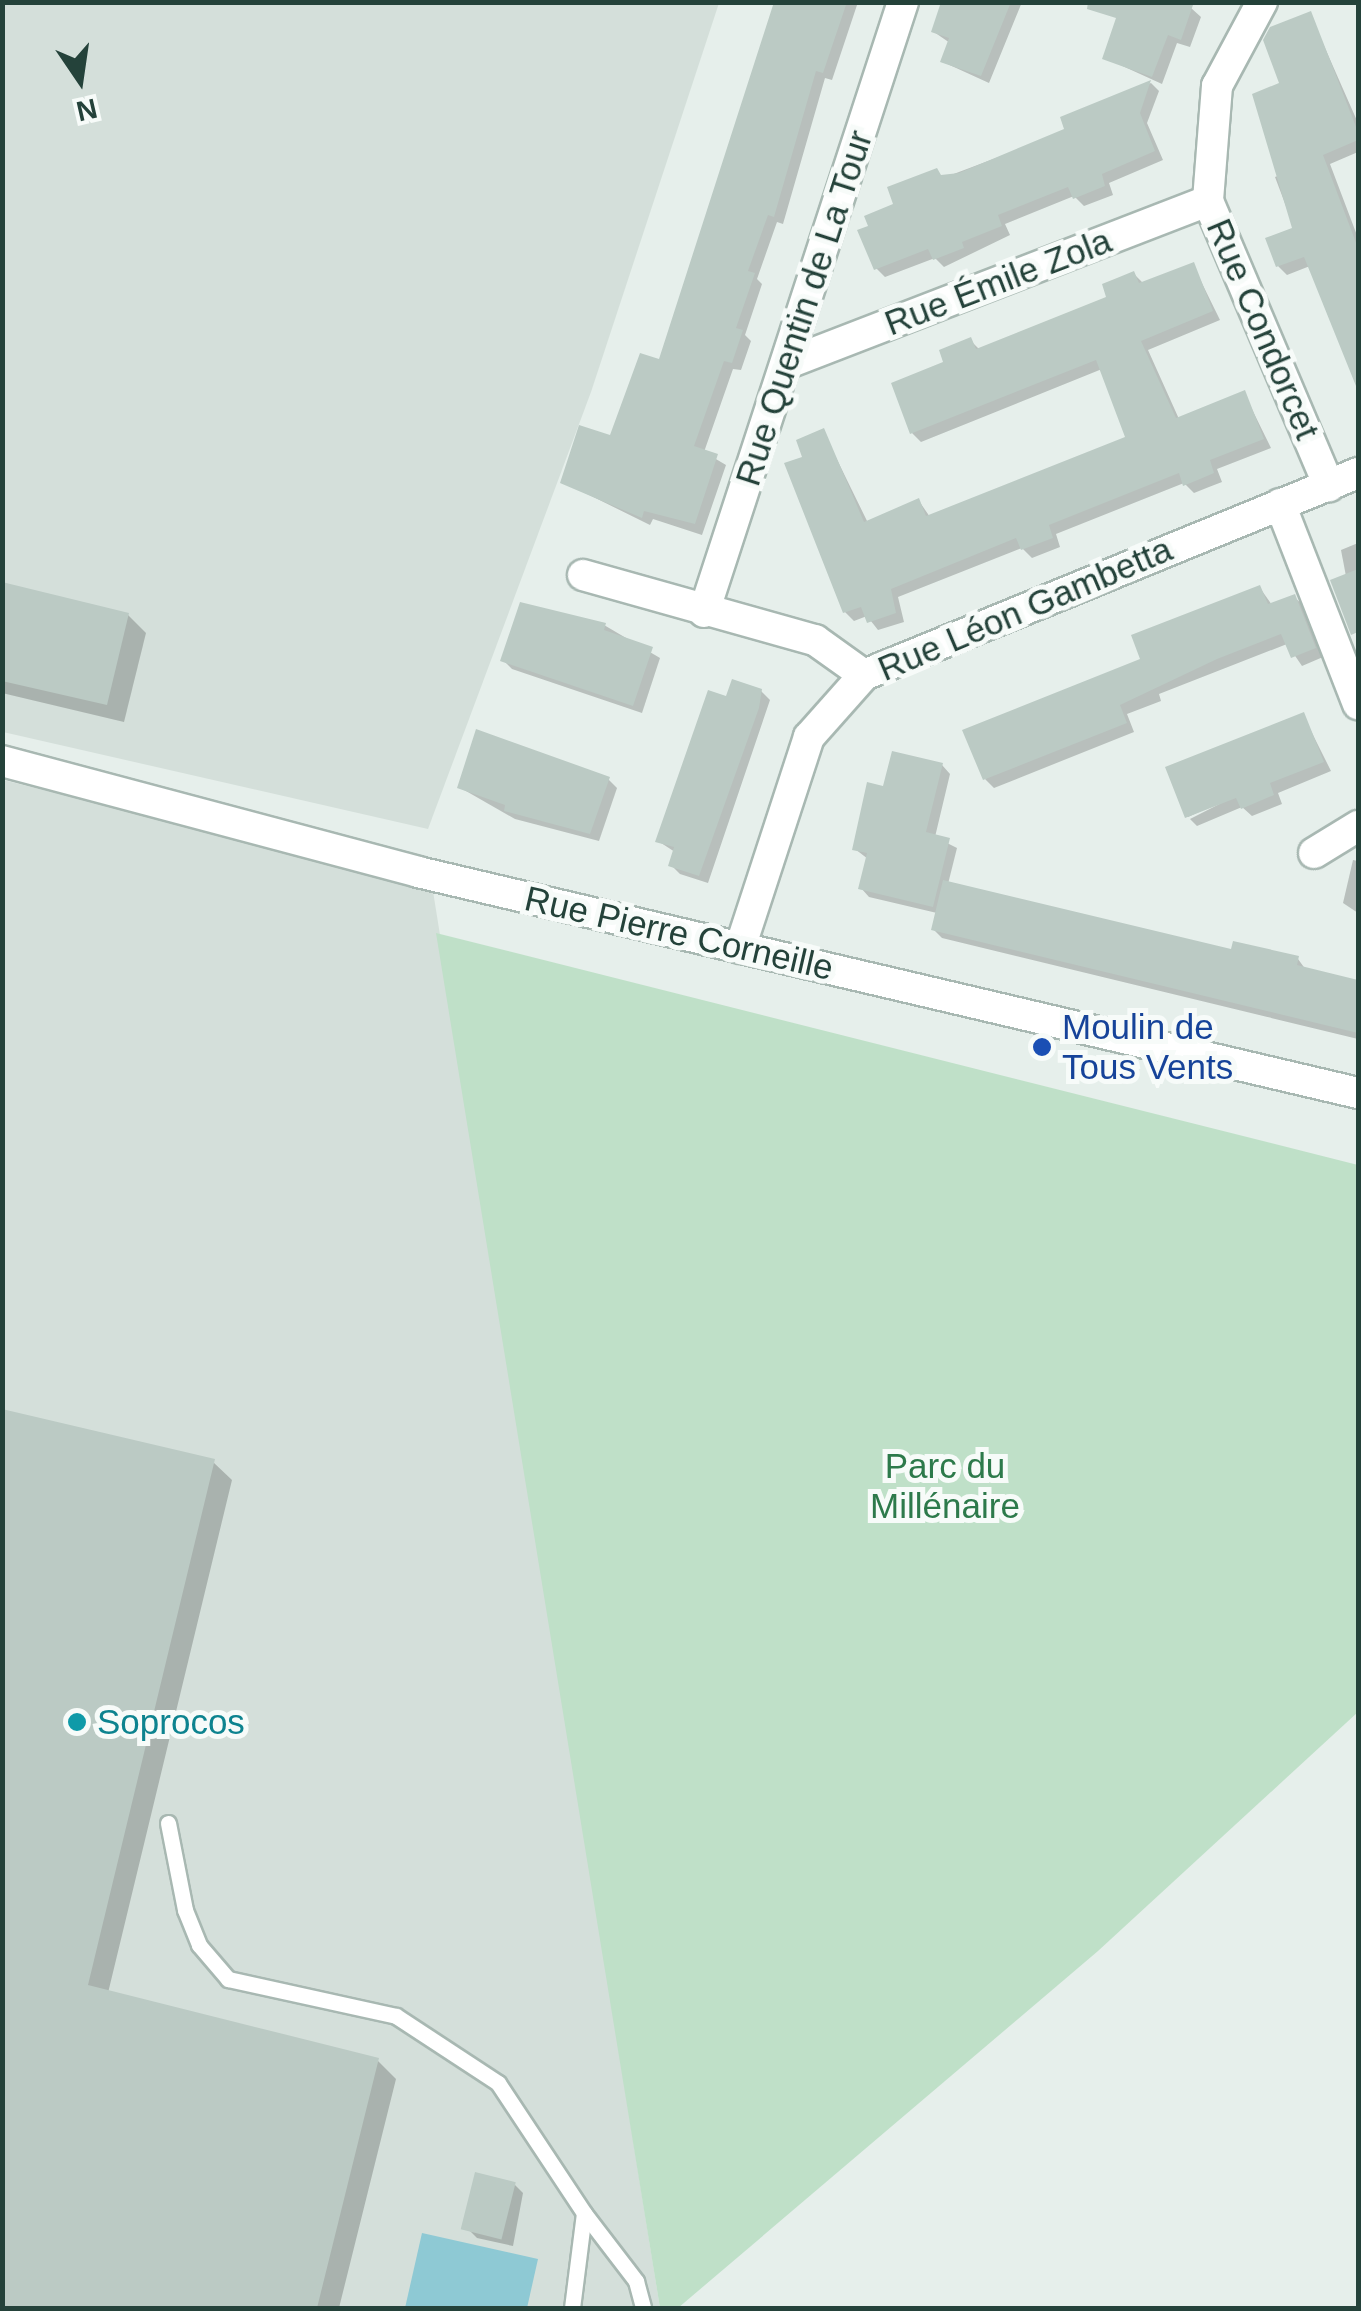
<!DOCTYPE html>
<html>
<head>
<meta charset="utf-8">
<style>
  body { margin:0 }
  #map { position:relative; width:1361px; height:2311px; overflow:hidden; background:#e6efeb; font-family:Helvetica,sans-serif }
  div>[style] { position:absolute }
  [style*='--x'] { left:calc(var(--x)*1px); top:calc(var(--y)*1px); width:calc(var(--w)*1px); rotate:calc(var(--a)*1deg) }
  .built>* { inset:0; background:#d4dfda }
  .green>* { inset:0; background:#bfe0c8 }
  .water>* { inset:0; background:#8ec9d4 }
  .shadow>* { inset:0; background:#0003 }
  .building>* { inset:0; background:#bbcac4; transform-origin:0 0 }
  .roads { filter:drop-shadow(2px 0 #a8b8b2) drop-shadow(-2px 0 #a8b8b2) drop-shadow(0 2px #a8b8b2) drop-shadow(0 -2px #a8b8b2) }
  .service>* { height:15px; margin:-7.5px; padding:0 7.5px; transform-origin:7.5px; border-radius:7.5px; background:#fff }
  .minor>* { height:30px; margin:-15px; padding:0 15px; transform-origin:15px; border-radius:15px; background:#fff }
  .tertiary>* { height:30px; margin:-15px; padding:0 15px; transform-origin:15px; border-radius:15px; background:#fff }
  .dots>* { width:28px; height:28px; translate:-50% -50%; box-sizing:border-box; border:5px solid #f7fbf9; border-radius:50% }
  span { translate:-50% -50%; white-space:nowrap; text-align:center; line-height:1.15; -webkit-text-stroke:10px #f7fbf9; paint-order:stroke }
  .street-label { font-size:35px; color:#24423a }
  .transit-label { font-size:35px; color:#164399 }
  .left { translate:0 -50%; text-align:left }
  .park-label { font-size:35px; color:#2d7a4b }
  .culture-label { font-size:35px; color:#0d838f }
  .frame { position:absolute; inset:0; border:5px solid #24423a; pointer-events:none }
  .north { position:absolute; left:30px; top:30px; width:100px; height:100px; -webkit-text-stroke:8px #f7fbf9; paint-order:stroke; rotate:167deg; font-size:28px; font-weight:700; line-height:40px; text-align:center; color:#24423a }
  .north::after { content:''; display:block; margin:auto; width:35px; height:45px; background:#24423a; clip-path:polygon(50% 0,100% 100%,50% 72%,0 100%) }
</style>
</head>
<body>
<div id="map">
  <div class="built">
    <i style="clip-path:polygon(3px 3px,719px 3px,591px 392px,428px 829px,3px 732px)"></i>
    <i style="clip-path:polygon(3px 780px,432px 885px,660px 2308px,3px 2308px)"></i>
  </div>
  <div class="green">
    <i style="clip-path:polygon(436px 933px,1358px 1165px,1358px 1712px,1098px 1951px,678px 2308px,660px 2308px)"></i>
  </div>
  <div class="water">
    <i style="clip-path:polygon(422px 2233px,538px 2259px,527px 2308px,405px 2308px)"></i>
  </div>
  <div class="shadow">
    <i style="clip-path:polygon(777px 2px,858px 2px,832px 80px,825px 78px,783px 224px,777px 222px,757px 279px,762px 284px,745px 335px,751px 341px,741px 370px,733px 369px,704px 452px,726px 465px,702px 535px,653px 519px,650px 525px,563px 482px,612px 439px,661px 362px)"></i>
    <i style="clip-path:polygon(946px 2px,1022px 2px,989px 83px,943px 62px,950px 43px,934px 32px)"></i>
    <i style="clip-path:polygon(1191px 8px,1201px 17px,1190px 47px,1177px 43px,1162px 84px,1105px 58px)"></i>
    <i style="clip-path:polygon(1310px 14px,1358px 123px,1358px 152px,1330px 164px,1358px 238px,1358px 386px,1310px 266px,1287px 275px,1278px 266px,1295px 230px,1275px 177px,1283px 174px,1282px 85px)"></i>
    <i style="clip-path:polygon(1151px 83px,1159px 91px,1147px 123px,1163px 160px,1109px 183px,1113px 195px,1084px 206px,1074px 196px,1005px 224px,1010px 235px,944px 267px,935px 258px,885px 277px,876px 268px,896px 206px,943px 178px,1068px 131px,1063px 118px)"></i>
    <i style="clip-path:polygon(1193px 265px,1220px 320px,1148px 350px,1179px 419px,1244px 393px,1271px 448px,1217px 469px,1222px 482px,1209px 487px,1194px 493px,1184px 483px,1056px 534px,1060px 547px,1032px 558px,1022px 548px,898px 597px,904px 622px,878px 630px,867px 616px,854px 621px,845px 612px,805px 458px,823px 431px,868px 523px,919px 501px,930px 517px,1128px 439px,1102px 369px,921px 442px,912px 433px,946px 363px,970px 340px,980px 350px,1109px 298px,1134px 274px,1144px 284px)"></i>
    <i style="clip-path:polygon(1358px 543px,1358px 639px,1341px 550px)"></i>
    <i style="clip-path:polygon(2px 585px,128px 615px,146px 633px,124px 722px,2px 693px)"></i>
    <i style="clip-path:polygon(1260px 588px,1272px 605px,1294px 597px,1303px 605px,1323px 657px,1302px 666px,1287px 644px,1159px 694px,1161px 701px,1127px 714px,1134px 732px,994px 788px,985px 779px,1144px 661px)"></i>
    <i style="clip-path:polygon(604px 625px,660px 658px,642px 713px,512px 669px,503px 660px)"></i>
    <i style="clip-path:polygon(761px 691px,770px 700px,708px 883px,680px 874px,671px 865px,675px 852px,658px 841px,727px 700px)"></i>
    <i style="clip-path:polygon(1303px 715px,1331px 771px,1278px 793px,1282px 804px,1252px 816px,1242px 807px,1197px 826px,1190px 819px,1247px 790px,1188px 817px,1168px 768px)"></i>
    <i style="clip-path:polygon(942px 765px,950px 774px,935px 837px,957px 848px,948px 884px,1233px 952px,1298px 959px,1306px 970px,1358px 982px,1358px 1039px,942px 938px,934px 930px,937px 913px,869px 897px,861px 888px,868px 859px,855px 849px,885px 789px)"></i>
    <i style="clip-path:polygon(608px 779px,617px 788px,599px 841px,515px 819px,459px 787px)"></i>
    <i style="clip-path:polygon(1353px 860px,1358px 861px,1358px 913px,1343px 903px)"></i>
    <i style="clip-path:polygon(2px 1411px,213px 1462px,232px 1480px,108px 1993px,378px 2061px,396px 2079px,339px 2308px,2px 2308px)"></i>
    <i style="clip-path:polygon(514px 2184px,523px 2193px,513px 2246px,477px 2238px,468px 2229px)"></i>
  </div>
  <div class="building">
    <i style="clip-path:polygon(774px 2px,847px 2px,823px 73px,816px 71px,774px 217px,768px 215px,748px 271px,755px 273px,736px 328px,743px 330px,732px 363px,724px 361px,694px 446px,718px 454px,695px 524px,644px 511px,642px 518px,560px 483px,579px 425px,610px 435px,640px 353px,659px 359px)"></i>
    <i style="clip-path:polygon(941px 2px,1011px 2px,981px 76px,940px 62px,949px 38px,931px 32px)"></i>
    <i style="clip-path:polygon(1088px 2px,1194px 2px,1181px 40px,1168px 35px,1152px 77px,1102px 59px,1116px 18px,1087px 9px)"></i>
    <i style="clip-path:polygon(1311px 11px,1358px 132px,1358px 140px,1323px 155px,1358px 248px,1358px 391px,1304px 257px,1276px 267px,1265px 238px,1292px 228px,1252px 94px,1279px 83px,1263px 40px,1270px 27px)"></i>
    <i style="clip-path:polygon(1151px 80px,1140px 113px,1155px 151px,1102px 174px,1105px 186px,1073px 199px,1068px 187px,998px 215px,1002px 226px,962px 242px,964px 248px,933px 260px,928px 249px,874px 270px,857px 230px,868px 226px,864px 216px,893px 204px,887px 187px,937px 168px,941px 175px,959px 173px,1064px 129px,1060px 117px)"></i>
    <i style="clip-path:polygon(1194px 262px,1213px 311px,1141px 341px,1176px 418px,1245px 390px,1264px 439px,1210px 460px,1214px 473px,1200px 479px,1183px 486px,1179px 473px,1049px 525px,1053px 538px,1021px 550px,1016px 538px,891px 589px,896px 613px,867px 623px,861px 607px,843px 613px,784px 463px,802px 457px,796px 440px,824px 428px,864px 522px,919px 498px,926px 516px,1125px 437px,1096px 360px,910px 434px,891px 383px,943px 362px,939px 350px,971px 337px,976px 349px,1106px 297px,1102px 284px,1117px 278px,1134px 271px,1139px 283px)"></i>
    <i style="clip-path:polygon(1358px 569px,1358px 632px,1351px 635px,1330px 580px)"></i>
    <i style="clip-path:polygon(2px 582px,129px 613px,107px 705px,2px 681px)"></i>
    <i style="clip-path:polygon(1260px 585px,1268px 604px,1295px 594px,1316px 648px,1291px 658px,1281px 634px,1217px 659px,1120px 705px,1127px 723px,983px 780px,962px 730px,1140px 659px,1131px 635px)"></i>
    <i style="clip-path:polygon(520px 602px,606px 623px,604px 630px,653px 647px,633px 706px,500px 661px)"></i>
    <i style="clip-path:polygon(732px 679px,762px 689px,759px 708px,699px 876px,668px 866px,674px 847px,655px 842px,708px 690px,726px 696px)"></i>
    <i style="clip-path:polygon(1304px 712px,1324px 762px,1270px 783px,1274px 795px,1241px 809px,1236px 798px,1185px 818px,1165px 767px)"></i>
    <i style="clip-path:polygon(476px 729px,610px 777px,590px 834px,504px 811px,505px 805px,457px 788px)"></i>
    <i style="clip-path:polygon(892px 751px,943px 763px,926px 832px,950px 838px,933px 907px,858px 889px,867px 853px,852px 850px,867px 782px,883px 786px)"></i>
    <i style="clip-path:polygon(943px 880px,1231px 949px,1233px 941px,1299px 956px,1297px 965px,1358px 980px,1358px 1033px,931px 930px)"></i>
    <i style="clip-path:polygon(2px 1409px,215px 1459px,88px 1985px,379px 2058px,317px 2308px,2px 2308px)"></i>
    <i style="left:475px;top:2172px;width:42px;height:59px;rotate:14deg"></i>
  </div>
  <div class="roads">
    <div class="service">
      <i style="--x:168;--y:1823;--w:89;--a:78.9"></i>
      <i style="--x:185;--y:1910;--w:38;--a:68"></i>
      <i style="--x:199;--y:1945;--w:45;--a:49.5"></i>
      <i style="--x:228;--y:1979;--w:172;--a:12.4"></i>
      <i style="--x:396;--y:2016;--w:122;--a:33.3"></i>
      <i style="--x:498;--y:2083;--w:156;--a:56.5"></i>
      <i style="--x:584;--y:2213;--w:96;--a:97.2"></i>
      <i style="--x:584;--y:2213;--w:86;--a:52.6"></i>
      <i style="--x:636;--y:2281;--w:28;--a:75"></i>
    </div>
    <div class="minor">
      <i style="--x:1262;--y:2;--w:95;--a:118.2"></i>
      <i style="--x:1217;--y:86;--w:115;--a:94.5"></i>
      <i style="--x:1208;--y:201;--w:310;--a:67"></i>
      <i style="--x:788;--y:363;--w:450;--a:-21.1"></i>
      <i style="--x:1280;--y:504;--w:215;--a:68.7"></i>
      <i style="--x:583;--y:575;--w:241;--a:15.7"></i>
      <i style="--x:815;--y:640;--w:60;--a:35.5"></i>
      <i style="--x:704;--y:612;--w:642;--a:-71.93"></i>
      <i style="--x:1314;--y:853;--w:52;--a:-31.5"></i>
      <i style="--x:740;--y:948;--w:222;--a:-71.9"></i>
      <i style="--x:809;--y:737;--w:83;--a:-48.4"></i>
      <i style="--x:864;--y:675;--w:534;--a:-22.24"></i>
    </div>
    <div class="tertiary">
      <i style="--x:2;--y:761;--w:431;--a:14.9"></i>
      <i style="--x:418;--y:872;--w:966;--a:13.23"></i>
    </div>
  </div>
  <div class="dots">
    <i style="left:1042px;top:1047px;background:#1a4fb4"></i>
    <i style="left:77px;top:1722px;background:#0f9aa8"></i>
  </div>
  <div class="street-label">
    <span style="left:998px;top:282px;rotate:-21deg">Rue Émile Zola</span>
    <span style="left:804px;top:308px;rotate:-72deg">Rue Quentin de La Tour</span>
    <span style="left:1263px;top:329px;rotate:67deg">Rue Condorcet</span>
    <span style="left:1025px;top:609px;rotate:-23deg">Rue Léon Gambetta</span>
    <span style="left:679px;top:933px;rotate:13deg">Rue Pierre Corneille</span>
  </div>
  <div class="transit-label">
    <span class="left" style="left:1062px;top:1047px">Moulin de<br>Tous Vents</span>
  </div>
  <div class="park-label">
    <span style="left:945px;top:1486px">Parc du<br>Millénaire</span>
  </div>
  <div class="culture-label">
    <span class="left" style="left:97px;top:1722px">Soprocos</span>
  </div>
  <div class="frame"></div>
  <div class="north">N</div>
</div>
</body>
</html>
